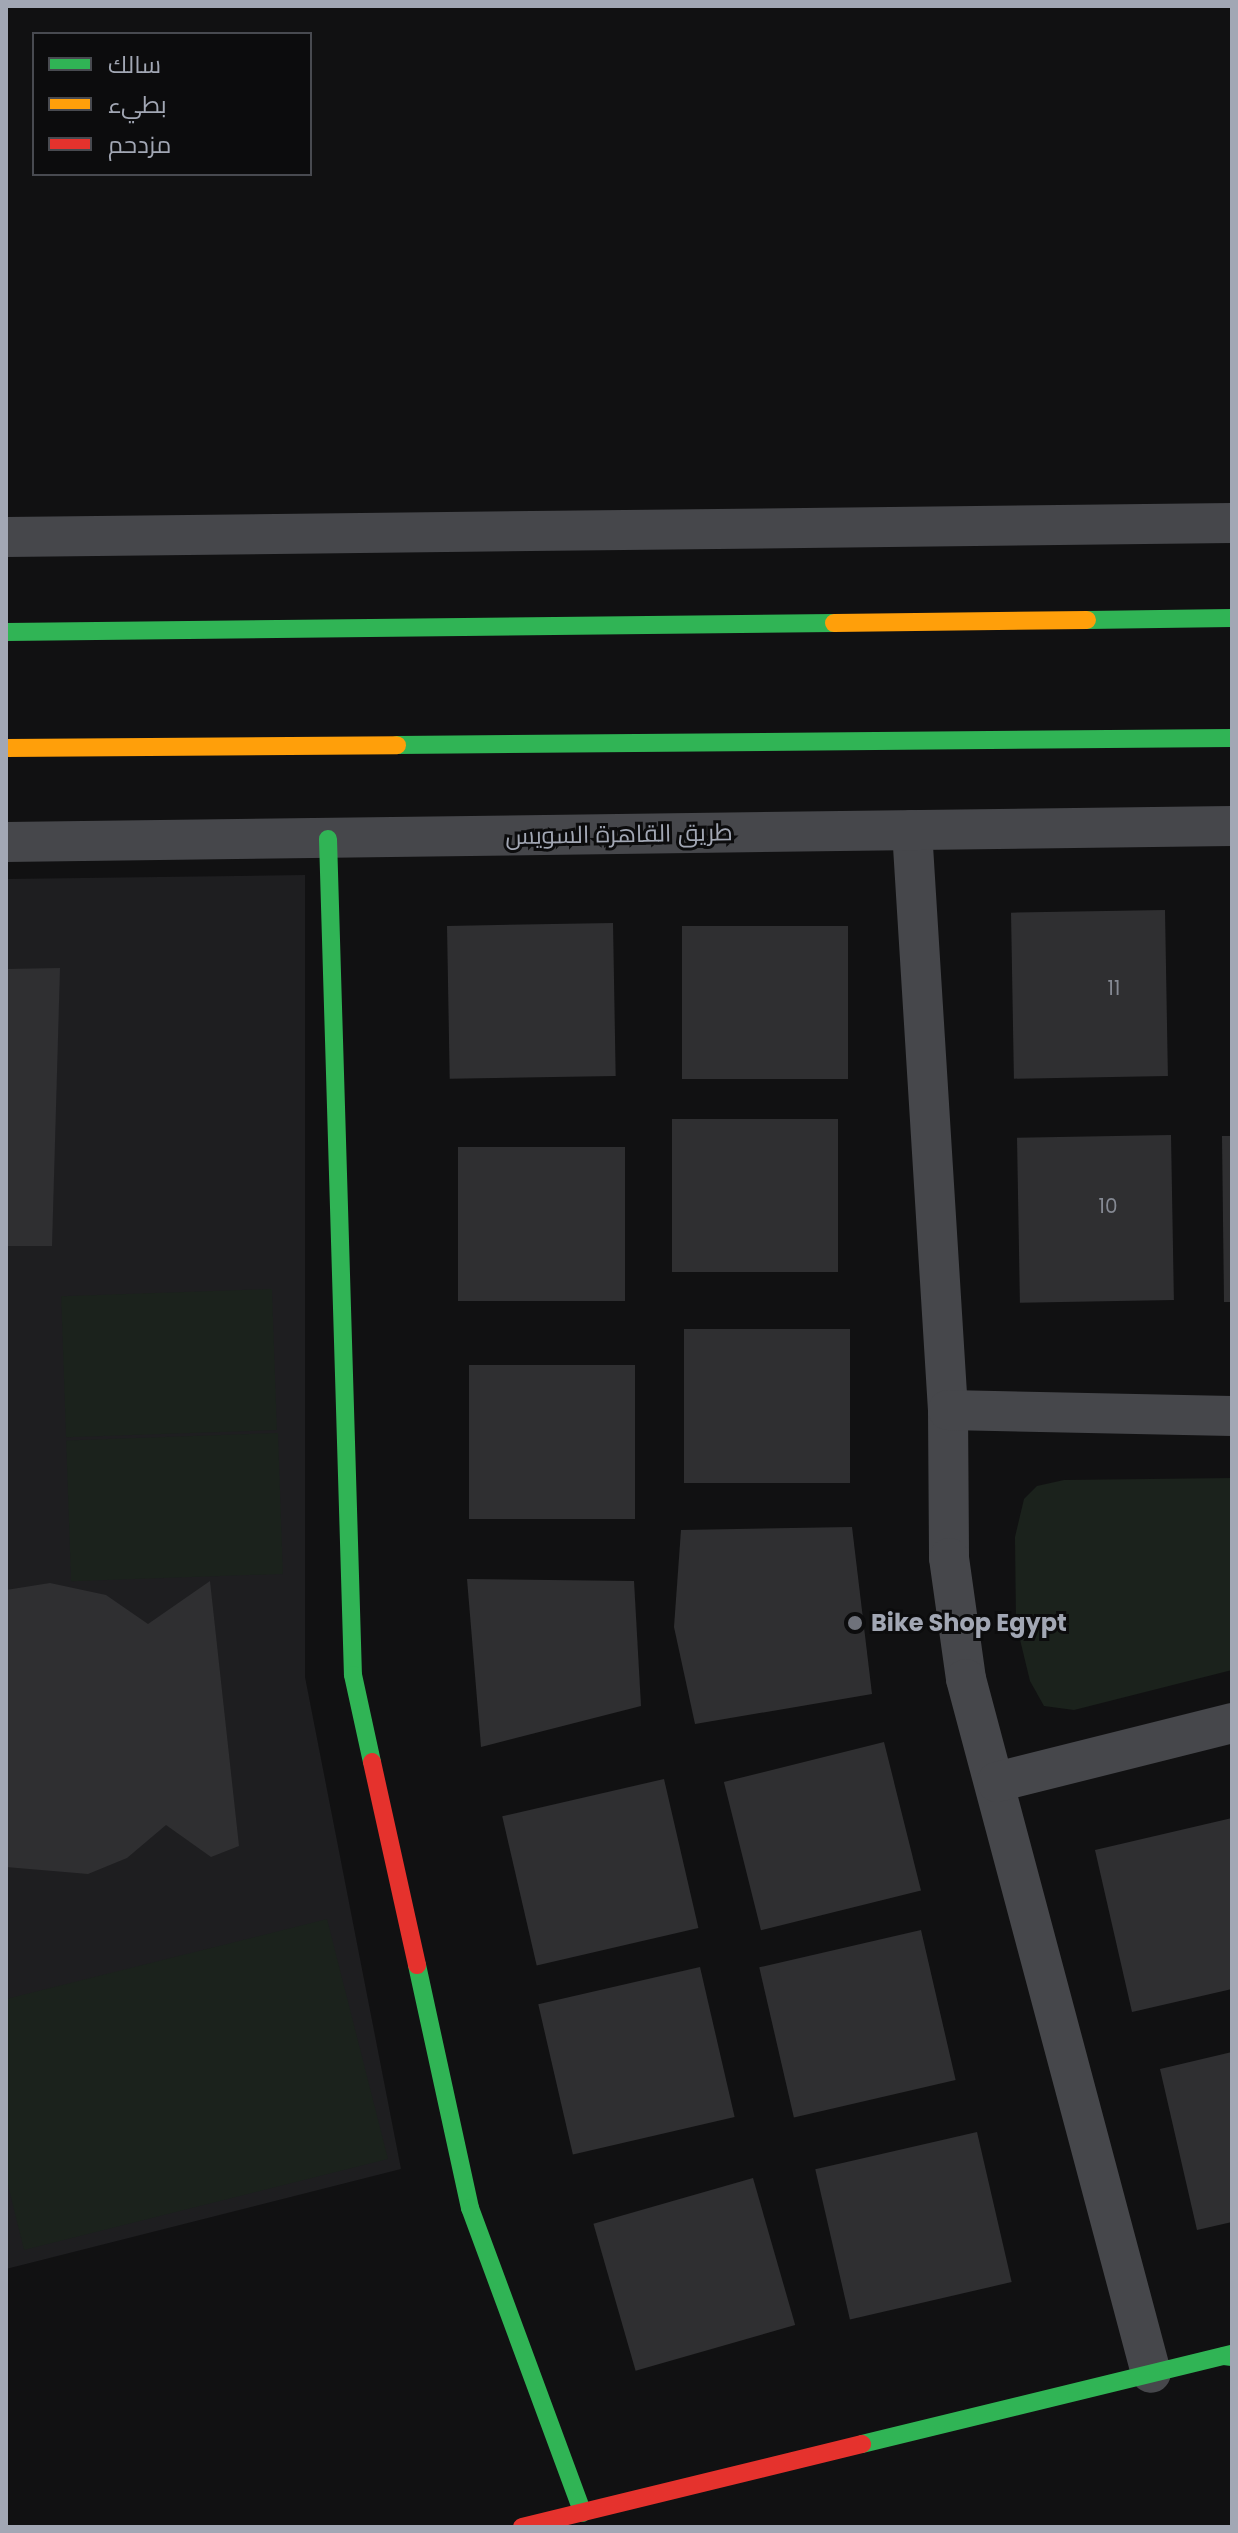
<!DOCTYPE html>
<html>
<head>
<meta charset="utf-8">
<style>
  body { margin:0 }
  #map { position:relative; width:1238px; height:2533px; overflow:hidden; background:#111112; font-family:Poppins,Cairo,sans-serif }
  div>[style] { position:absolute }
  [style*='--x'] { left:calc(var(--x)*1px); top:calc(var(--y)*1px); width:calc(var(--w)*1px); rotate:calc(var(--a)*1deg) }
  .built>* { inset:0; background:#1e1e20 }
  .green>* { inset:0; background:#1b221c; transform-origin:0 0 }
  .building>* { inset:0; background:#2f2f31; transform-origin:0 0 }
  .street>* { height:40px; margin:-20px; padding:0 20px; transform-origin:20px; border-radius:20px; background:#46474b }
  .fast>* { height:18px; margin:-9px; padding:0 9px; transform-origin:9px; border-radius:9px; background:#30b455 }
  .slow>* { height:18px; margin:-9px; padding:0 9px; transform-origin:9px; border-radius:9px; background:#ff9f0a }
  .jam>* { height:18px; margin:-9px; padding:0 9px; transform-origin:9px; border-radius:9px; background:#e5322d }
  .dots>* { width:22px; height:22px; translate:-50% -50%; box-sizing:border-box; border:4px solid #0c0c0d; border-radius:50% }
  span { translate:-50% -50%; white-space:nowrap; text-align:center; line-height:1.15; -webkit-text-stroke:6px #0c0c0d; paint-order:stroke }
  .number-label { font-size:20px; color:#858993 }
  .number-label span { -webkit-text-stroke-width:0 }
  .street-label { font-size:24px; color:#a2a7b4 }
  .poi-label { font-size:24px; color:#a2a7b4; font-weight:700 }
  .left { translate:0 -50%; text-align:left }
  .frame { position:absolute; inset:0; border:8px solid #a2a7b4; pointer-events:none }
  .legend { position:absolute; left:32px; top:32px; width:280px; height:144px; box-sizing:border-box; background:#0c0c0d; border:2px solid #484a50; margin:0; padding:10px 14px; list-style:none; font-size:24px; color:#a2a7b4 }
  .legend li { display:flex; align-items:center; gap:16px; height:40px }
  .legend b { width:40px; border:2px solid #484a50 }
</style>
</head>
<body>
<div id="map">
  <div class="built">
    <i style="clip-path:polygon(305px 875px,305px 1677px,401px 2169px,6px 2269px,6px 879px)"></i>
  </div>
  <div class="green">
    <i style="left:272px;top:1289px;width:141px;height:211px;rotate:88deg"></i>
    <i style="left:278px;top:1433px;width:141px;height:212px;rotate:88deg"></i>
    <i style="clip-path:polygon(1232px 1478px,1232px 1670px,1074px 1710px,1044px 1706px,1030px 1681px,1016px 1623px,1015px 1537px,1024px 1499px,1037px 1486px,1064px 1480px)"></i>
    <i style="clip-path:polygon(327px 1919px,388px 2159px,24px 2250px,6px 2177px,6px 1999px)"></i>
  </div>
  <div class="building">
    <i style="left:1165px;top:910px;width:166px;height:154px;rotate:89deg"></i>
    <i style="left:613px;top:923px;width:153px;height:166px;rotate:89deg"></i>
    <i style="left:848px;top:926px;width:153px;height:166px;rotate:90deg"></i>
    <i style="clip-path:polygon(60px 968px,52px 1246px,6px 1246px,6px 969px)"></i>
    <i style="left:672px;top:1119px;width:166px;height:153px"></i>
    <i style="left:1171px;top:1135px;width:165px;height:154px;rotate:89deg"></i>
    <i style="clip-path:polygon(1222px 1136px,1232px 1136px,1232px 1302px,1224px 1302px)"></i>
    <i style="left:458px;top:1147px;width:167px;height:154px"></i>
    <i style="left:684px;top:1329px;width:166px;height:154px"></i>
    <i style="left:469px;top:1365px;width:166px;height:154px"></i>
    <i style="clip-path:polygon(852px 1527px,872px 1694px,695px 1724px,674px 1627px,681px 1530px)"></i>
    <i style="clip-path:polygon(467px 1579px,634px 1581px,641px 1706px,481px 1747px)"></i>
    <i style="clip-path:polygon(210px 1581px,239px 1846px,211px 1857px,166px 1825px,127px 1858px,88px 1874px,6px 1867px,6px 1590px,50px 1583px,106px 1595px,148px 1624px)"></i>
    <i style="left:884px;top:1742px;width:153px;height:165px;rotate:76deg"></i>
    <i style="left:664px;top:1779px;width:153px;height:166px;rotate:77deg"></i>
    <i style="clip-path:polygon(1232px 1818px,1232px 1989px,1132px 2012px,1095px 1850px)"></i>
    <i style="left:921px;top:1930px;width:154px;height:166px;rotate:77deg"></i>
    <i style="left:700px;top:1967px;width:154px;height:166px;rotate:77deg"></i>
    <i style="clip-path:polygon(1232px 2052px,1232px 2222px,1197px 2230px,1160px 2069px)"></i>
    <i style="left:977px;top:2132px;width:154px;height:166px;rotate:77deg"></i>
    <i style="left:753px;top:2178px;width:153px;height:166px;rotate:74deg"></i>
  </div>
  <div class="street">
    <i style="--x:6;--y:537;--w:1226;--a:-0.65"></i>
    <i style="--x:912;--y:830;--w:581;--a:86.45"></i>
    <i style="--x:948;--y:1410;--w:148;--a:89.6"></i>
    <i style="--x:949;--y:1558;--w:122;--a:82"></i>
    <i style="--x:966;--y:1679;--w:718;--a:75.07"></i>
    <i style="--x:6;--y:842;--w:1226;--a:-0.75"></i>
    <i style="--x:948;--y:1410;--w:284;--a:1.2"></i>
    <i style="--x:997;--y:1782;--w:242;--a:-14.1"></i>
  </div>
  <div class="fast">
    <i style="--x:1087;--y:620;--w:145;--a:-0.8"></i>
    <i style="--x:6;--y:632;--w:828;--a:-0.62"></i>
    <i style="--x:397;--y:745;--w:835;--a:-0.48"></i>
    <i style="--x:328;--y:839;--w:836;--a:88.29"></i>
    <i style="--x:353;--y:1675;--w:89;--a:77.7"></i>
    <i style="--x:417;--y:1965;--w:249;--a:77.7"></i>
    <i style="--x:470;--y:2208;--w:325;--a:69.7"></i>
    <i style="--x:1224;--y:2356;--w:8;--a:7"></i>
    <i style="--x:862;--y:2444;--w:381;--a:-13.7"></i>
  </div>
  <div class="slow">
    <i style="--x:834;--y:623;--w:253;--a:-0.7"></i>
    <i style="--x:6;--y:748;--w:391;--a:-0.4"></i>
  </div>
  <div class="jam">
    <i style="--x:372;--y:1762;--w:208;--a:77.5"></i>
    <i style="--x:522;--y:2527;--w:350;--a:-13.7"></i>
  </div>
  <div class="dots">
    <i style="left:855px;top:1623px;background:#6f727b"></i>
  </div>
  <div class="number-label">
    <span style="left:1114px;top:988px">11</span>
    <span style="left:1108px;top:1206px">10</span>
  </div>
  <div class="street-label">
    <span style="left:619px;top:834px;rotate:-1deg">طريق القاهرة السويس</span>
  </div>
  <div class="poi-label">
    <span class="left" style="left:871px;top:1623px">Bike Shop Egypt</span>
  </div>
  <div class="frame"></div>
  <ul class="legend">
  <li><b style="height:10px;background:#30b455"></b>سالك</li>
  <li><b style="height:10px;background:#ff9f0a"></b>بطيء</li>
  <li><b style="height:10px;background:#e5322d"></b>مزدحم</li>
  </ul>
</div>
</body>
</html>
